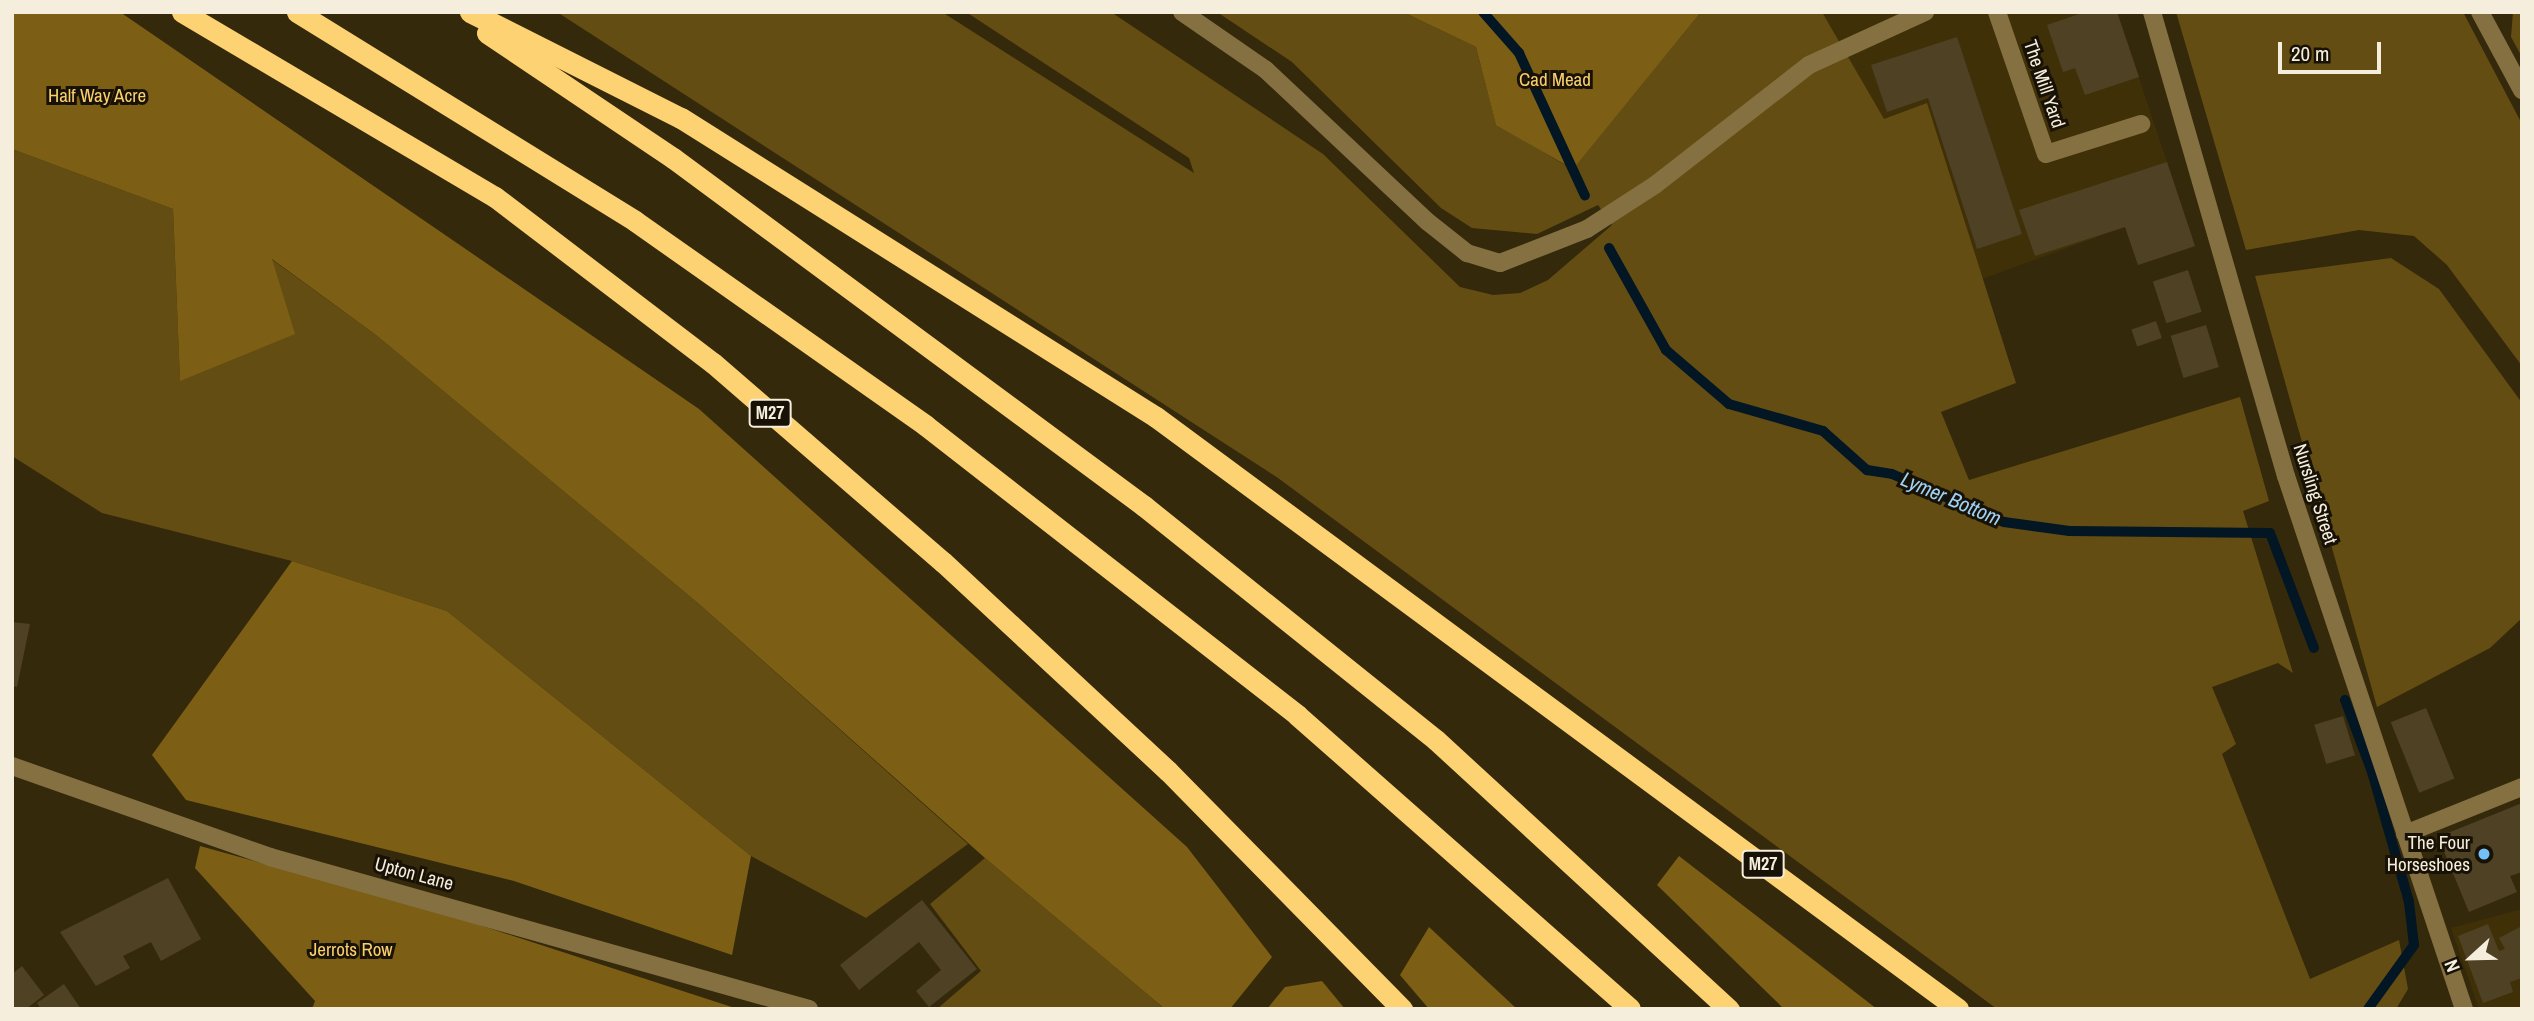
<!DOCTYPE html>
<html>
<head>
<meta charset="utf-8">
<style>
  body { margin:0 }
  #map { position:relative; width:2534px; height:1021px; overflow:hidden; background:#35290b; font-family:"Archivo Narrow",sans-serif }
  div>[style] { position:absolute }
  [style*='--x'] { left:calc(var(--x)*1px); top:calc(var(--y)*1px); width:calc(var(--w)*1px); rotate:calc(var(--a)*1deg) }
  .built>* { inset:0; background:#3f3008 }
  .green>* { inset:0; background:#644d12 }
  .forest>* { inset:0; background:#7c5f14 }
  .stream>* { height:10px; margin:-5px; padding:0 5px; transform-origin:5px; border-radius:5px; background:#021623 }
  .building>* { inset:0; background:#4f4224; transform-origin:0 0 }
  .minor>* { height:18px; margin:-9px; padding:0 9px; transform-origin:9px; border-radius:9px; background:#857041 }
  .highway>* { height:21px; margin:-10.5px; padding:0 10.5px; transform-origin:10.5px; border-radius:10.5px; background:#fdd272 }
  .dots>* { width:19px; height:19px; translate:-50% -50%; box-sizing:border-box; border:4px solid #181206; border-radius:50% }
  span { translate:-50% -50%; white-space:nowrap; text-align:center; line-height:1.15; -webkit-text-stroke:6px #181206; paint-order:stroke }
  .shield-label span { padding:2px 5px; background:#181206; border:2px solid; border-radius:5px; -webkit-text-stroke-width:0 }
  .shield-label { font-size:18px; color:#f6eedd; font-weight:700 }
  .park-label { font-size:19px; color:#f9ce6d }
  .street-label { font-size:19px; color:#f6eedd }
  .poi-label { font-size:19px; color:#f6eedd }
  .right { translate:-100% -50%; text-align:right }
  .water-label { font-size:21px; color:#9ed2f7; font-style:italic }
  .frame { position:absolute; inset:0; border:14px solid #f6eedd; pointer-events:none }
  .north { position:absolute; left:2436px; top:923px; width:70px; height:70px; -webkit-text-stroke:5px #181206; paint-order:stroke; rotate:248deg; font-size:19px; font-weight:700; line-height:28px; text-align:center; color:#f6eedd }
  .north::after { content:''; display:block; margin:auto; width:24px; height:32px; background:#f6eedd; clip-path:polygon(50% 0,100% 100%,50% 72%,0 100%) }
  .scale { position:absolute; left:2278px; top:42px; width:103px; height:32px; box-sizing:border-box; border:4px solid #f6eedd; border-top:0; padding-left:9px; font-size:21px; line-height:24px; white-space:nowrap; color:#f6eedd; -webkit-text-stroke:5px #181206; paint-order:stroke }
</style>
</head>
<body>
<div id="map">
  <div class="built">
    <i style="clip-path:polygon(1822px 12px,2117px 12px,2195px 246px,2138px 265px,2125px 227px,1982px 279px,1927px 104px,1884px 120px)"></i>
    <i style="clip-path:polygon(2522px 909px,2522px 1009px,2479px 1009px,2451px 928px)"></i>
  </div>
  <div class="green">
    <i style="clip-path:polygon(557px 12px,942px 12px,1194px 173px,1189px 158px,966px 12px,1111px 12px,1323px 154px,1460px 287px,1493px 295px,1520px 293px,1548px 280px,1612px 225px,1598px 205px,1537px 234px,1472px 228px,1441px 208px,1292px 62px,1217px 12px,1403px 12px,1476px 47px,1496px 124px,1572px 169px,1701px 12px,1822px 12px,1884px 119px,1927px 103px,2016px 383px,1941px 412px,1969px 480px,2240px 397px,2269px 501px,2243px 511px,2293px 673px,2278px 663px,2212px 687px,2236px 744px,2222px 754px,2310px 979px,2399px 940px,2408px 989px,2396px 1009px,1997px 1009px,1278px 478px)"></i>
    <i style="clip-path:polygon(2176px 12px,2463px 12px,2522px 124px,2522px 366px,2447px 265px,2414px 236px,2359px 230px,2246px 250px)"></i>
    <i style="clip-path:polygon(2513px 12px,2522px 12px,2522px 57px,2511px 37px)"></i>
    <i style="clip-path:polygon(12px 149px,173px 209px,180px 380px,270px 258px,376px 335px,699px 604px,968px 844px,866px 918px,751px 856px,447px 611px,292px 561px,102px 513px,12px 456px)"></i>
    <i style="clip-path:polygon(2391px 258px,2439px 289px,2522px 403px,2522px 618px,2490px 648px,2377px 707px,2255px 276px)"></i>
    <i style="clip-path:polygon(985px 858px,1165px 1009px,937px 1009px,981px 971px,930px 904px)"></i>
  </div>
  <div class="forest">
    <i style="clip-path:polygon(12px 12px,120px 12px,699px 409px,1187px 847px,1272px 957px,1230px 1009px,1165px 1009px,985px 858px,699px 604px,376px 335px,272px 259px,295px 334px,180px 381px,173px 209px,12px 149px)"></i>
    <i style="clip-path:polygon(1403px 12px,1701px 12px,1573px 169px,1496px 125px,1476px 47px)"></i>
    <i style="clip-path:polygon(292px 561px,447px 611px,751px 856px,732px 955px,514px 881px,186px 800px,152px 755px)"></i>
    <i style="clip-path:polygon(200px 846px,455px 917px,738px 1009px,312px 1009px,315px 1001px,195px 868px)"></i>
    <i style="clip-path:polygon(1679px 856px,1877px 1009px,1784px 1009px,1657px 885px)"></i>
    <i style="clip-path:polygon(1429px 927px,1517px 1009px,1429px 1009px,1400px 975px)"></i>
    <i style="clip-path:polygon(1322px 981px,1345px 1009px,1267px 1009px,1285px 987px)"></i>
  </div>
  <div class="stream">
    <i style="--x:1483;--y:12;--w:55;--a:48.7"></i>
    <i style="--x:1519;--y:53;--w:157;--a:65.2"></i>
    <i style="--x:1609;--y:248;--w:117;--a:60.8"></i>
    <i style="--x:1666;--y:350;--w:83;--a:40.6"></i>
    <i style="--x:1729;--y:404;--w:98;--a:16"></i>
    <i style="--x:1823;--y:431;--w:59;--a:41.6"></i>
    <i style="--x:1867;--y:470;--w:25;--a:9"></i>
    <i style="--x:1892;--y:474;--w:122;--a:23.2"></i>
    <i style="--x:2004;--y:522;--w:66;--a:7.9"></i>
    <i style="--x:2069;--y:531;--w:201;--a:0.6"></i>
    <i style="--x:2270;--y:533;--w:123;--a:69.1"></i>
    <i style="--x:2345;--y:700;--w:77;--a:69.4"></i>
    <i style="--x:2372;--y:772;--w:135;--a:74.1"></i>
    <i style="--x:2409;--y:902;--w:43;--a:83.4"></i>
    <i style="--x:2414;--y:945;--w:79;--a:125.7"></i>
  </div>
  <div class="building">
    <i style="clip-path:polygon(2085px 12px,2117px 12px,2139px 77px,2085px 95px,2075px 68px,2063px 72px,2047px 25px)"></i>
    <i style="clip-path:polygon(1957px 37px,2022px 234px,1977px 249px,1928px 98px,1887px 112px,1871px 65px)"></i>
    <i style="clip-path:polygon(2167px 162px,2195px 246px,2138px 265px,2125px 227px,2035px 256px,2019px 210px)"></i>
    <i style="left:2188px;top:270px;width:44px;height:37px;rotate:72deg"></i>
    <i style="left:2156px;top:321px;width:18px;height:26px;rotate:71deg"></i>
    <i style="left:2206px;top:325px;width:44px;height:37px;rotate:73deg"></i>
    <i style="clip-path:polygon(12px 622px,30px 624px,17px 687px,12px 686px)"></i>
    <i style="left:2426px;top:708px;width:76px;height:38px;rotate:68deg"></i>
    <i style="left:2343px;top:716px;width:41px;height:30px;rotate:73deg"></i>
    <i style="clip-path:polygon(2522px 803px,2522px 872px,2510px 876px,2517px 892px,2469px 912px,2438px 837px)"></i>
    <i style="clip-path:polygon(168px 878px,201px 939px,161px 961px,151px 942px,123px 956px,130px 968px,96px 986px,60px 932px)"></i>
    <i style="clip-path:polygon(922px 900px,977px 969px,929px 1007px,916px 991px,941px 970px,919px 942px,859px 990px,840px 965px)"></i>
    <i style="clip-path:polygon(2488px 924px,2499px 951px,2505px 949px,2499px 938px,2522px 926px,2522px 978px,2510px 982px,2513px 992px,2483px 1003px,2458px 936px)"></i>
    <i style="clip-path:polygon(22px 966px,44px 995px,26px 1009px,13px 1009px,12px 974px)"></i>
    <i style="clip-path:polygon(64px 984px,81px 1009px,41px 1009px,37px 1003px)"></i>
  </div>
  <div class="minor">
    <i style="--x:1182;--y:12;--w:102;--a:34.6"></i>
    <i style="--x:1266;--y:70;--w:222;--a:43.2"></i>
    <i style="--x:1428;--y:222;--w:50;--a:38.5"></i>
    <i style="--x:1467;--y:253;--w:34;--a:17"></i>
    <i style="--x:1500;--y:263;--w:93;--a:-21.3"></i>
    <i style="--x:1587;--y:229;--w:81;--a:-32.9"></i>
    <i style="--x:1655;--y:185;--w:195;--a:-37.9"></i>
    <i style="--x:1809;--y:65;--w:128;--a:-24.6"></i>
    <i style="--x:1997;--y:12;--w:150;--a:71"></i>
    <i style="--x:2046;--y:154;--w:100;--a:-17.5"></i>
    <i style="--x:2152;--y:12;--w:483;--a:73.9"></i>
    <i style="--x:2286;--y:476;--w:562;--a:71.53"></i>
    <i style="--x:2480;--y:12;--w:89;--a:61.7"></i>
    <i style="--x:12;--y:766;--w:274;--a:19.4"></i>
    <i style="--x:270;--y:857;--w:560;--a:15.75"></i>
    <i style="--x:2405;--y:834;--w:126;--a:-21.9"></i>
  </div>
  <div class="highway">
    <i style="--x:182;--y:12;--w:364;--a:30.6"></i>
    <i style="--x:495;--y:197;--w:274;--a:37.3"></i>
    <i style="--x:713;--y:363;--w:304;--a:40.9"></i>
    <i style="--x:943;--y:562;--w:307;--a:42.9"></i>
    <i style="--x:1168;--y:771;--w:334;--a:45.5"></i>
    <i style="--x:297;--y:12;--w:397;--a:31.7"></i>
    <i style="--x:635;--y:221;--w:355;--a:35.1"></i>
    <i style="--x:925;--y:425;--w:472;--a:37.9"></i>
    <i style="--x:1297;--y:715;--w:444;--a:41.4"></i>
    <i style="--x:470;--y:12;--w:236;--a:26.7"></i>
    <i style="--x:681;--y:118;--w:561;--a:32.19"></i>
    <i style="--x:1156;--y:417;--w:997;--a:36.43"></i>
    <i style="--x:487;--y:33;--w:224;--a:33.9"></i>
    <i style="--x:673;--y:158;--w:586;--a:36.46"></i>
    <i style="--x:1144;--y:506;--w:374;--a:38.7"></i>
    <i style="--x:1436;--y:740;--w:398;--a:42.6"></i>
  </div>
  <div class="dots">
    <i style="left:2484px;top:854px;background:#73c1f6"></i>
  </div>
  <div class="shield-label">
    <span style="left:770px;top:413px">M27</span>
    <span style="left:1763px;top:864px">M27</span>
  </div>
  <div class="park-label">
    <span style="left:1555px;top:80px">Cad Mead</span>
    <span style="left:97px;top:96px">Half Way Acre</span>
    <span style="left:351px;top:950px">Jerrots Row</span>
  </div>
  <div class="street-label">
    <span style="left:2044px;top:84px;rotate:71deg">The Mill Yard</span>
    <span style="left:2315px;top:494px;rotate:72deg">Nursling Street</span>
    <span style="left:414px;top:874px;rotate:15deg">Upton Lane</span>
  </div>
  <div class="poi-label">
    <span class="right" style="left:2470px;top:854px">The Four<br>Horseshoes</span>
  </div>
  <div class="water-label">
    <span style="left:1951px;top:499px;rotate:23deg">Lymer Bottom</span>
  </div>
  <div class="frame"></div>
  <div class="north">N</div>
  <div class="scale">20 m</div>
</div>
</body>
</html>
